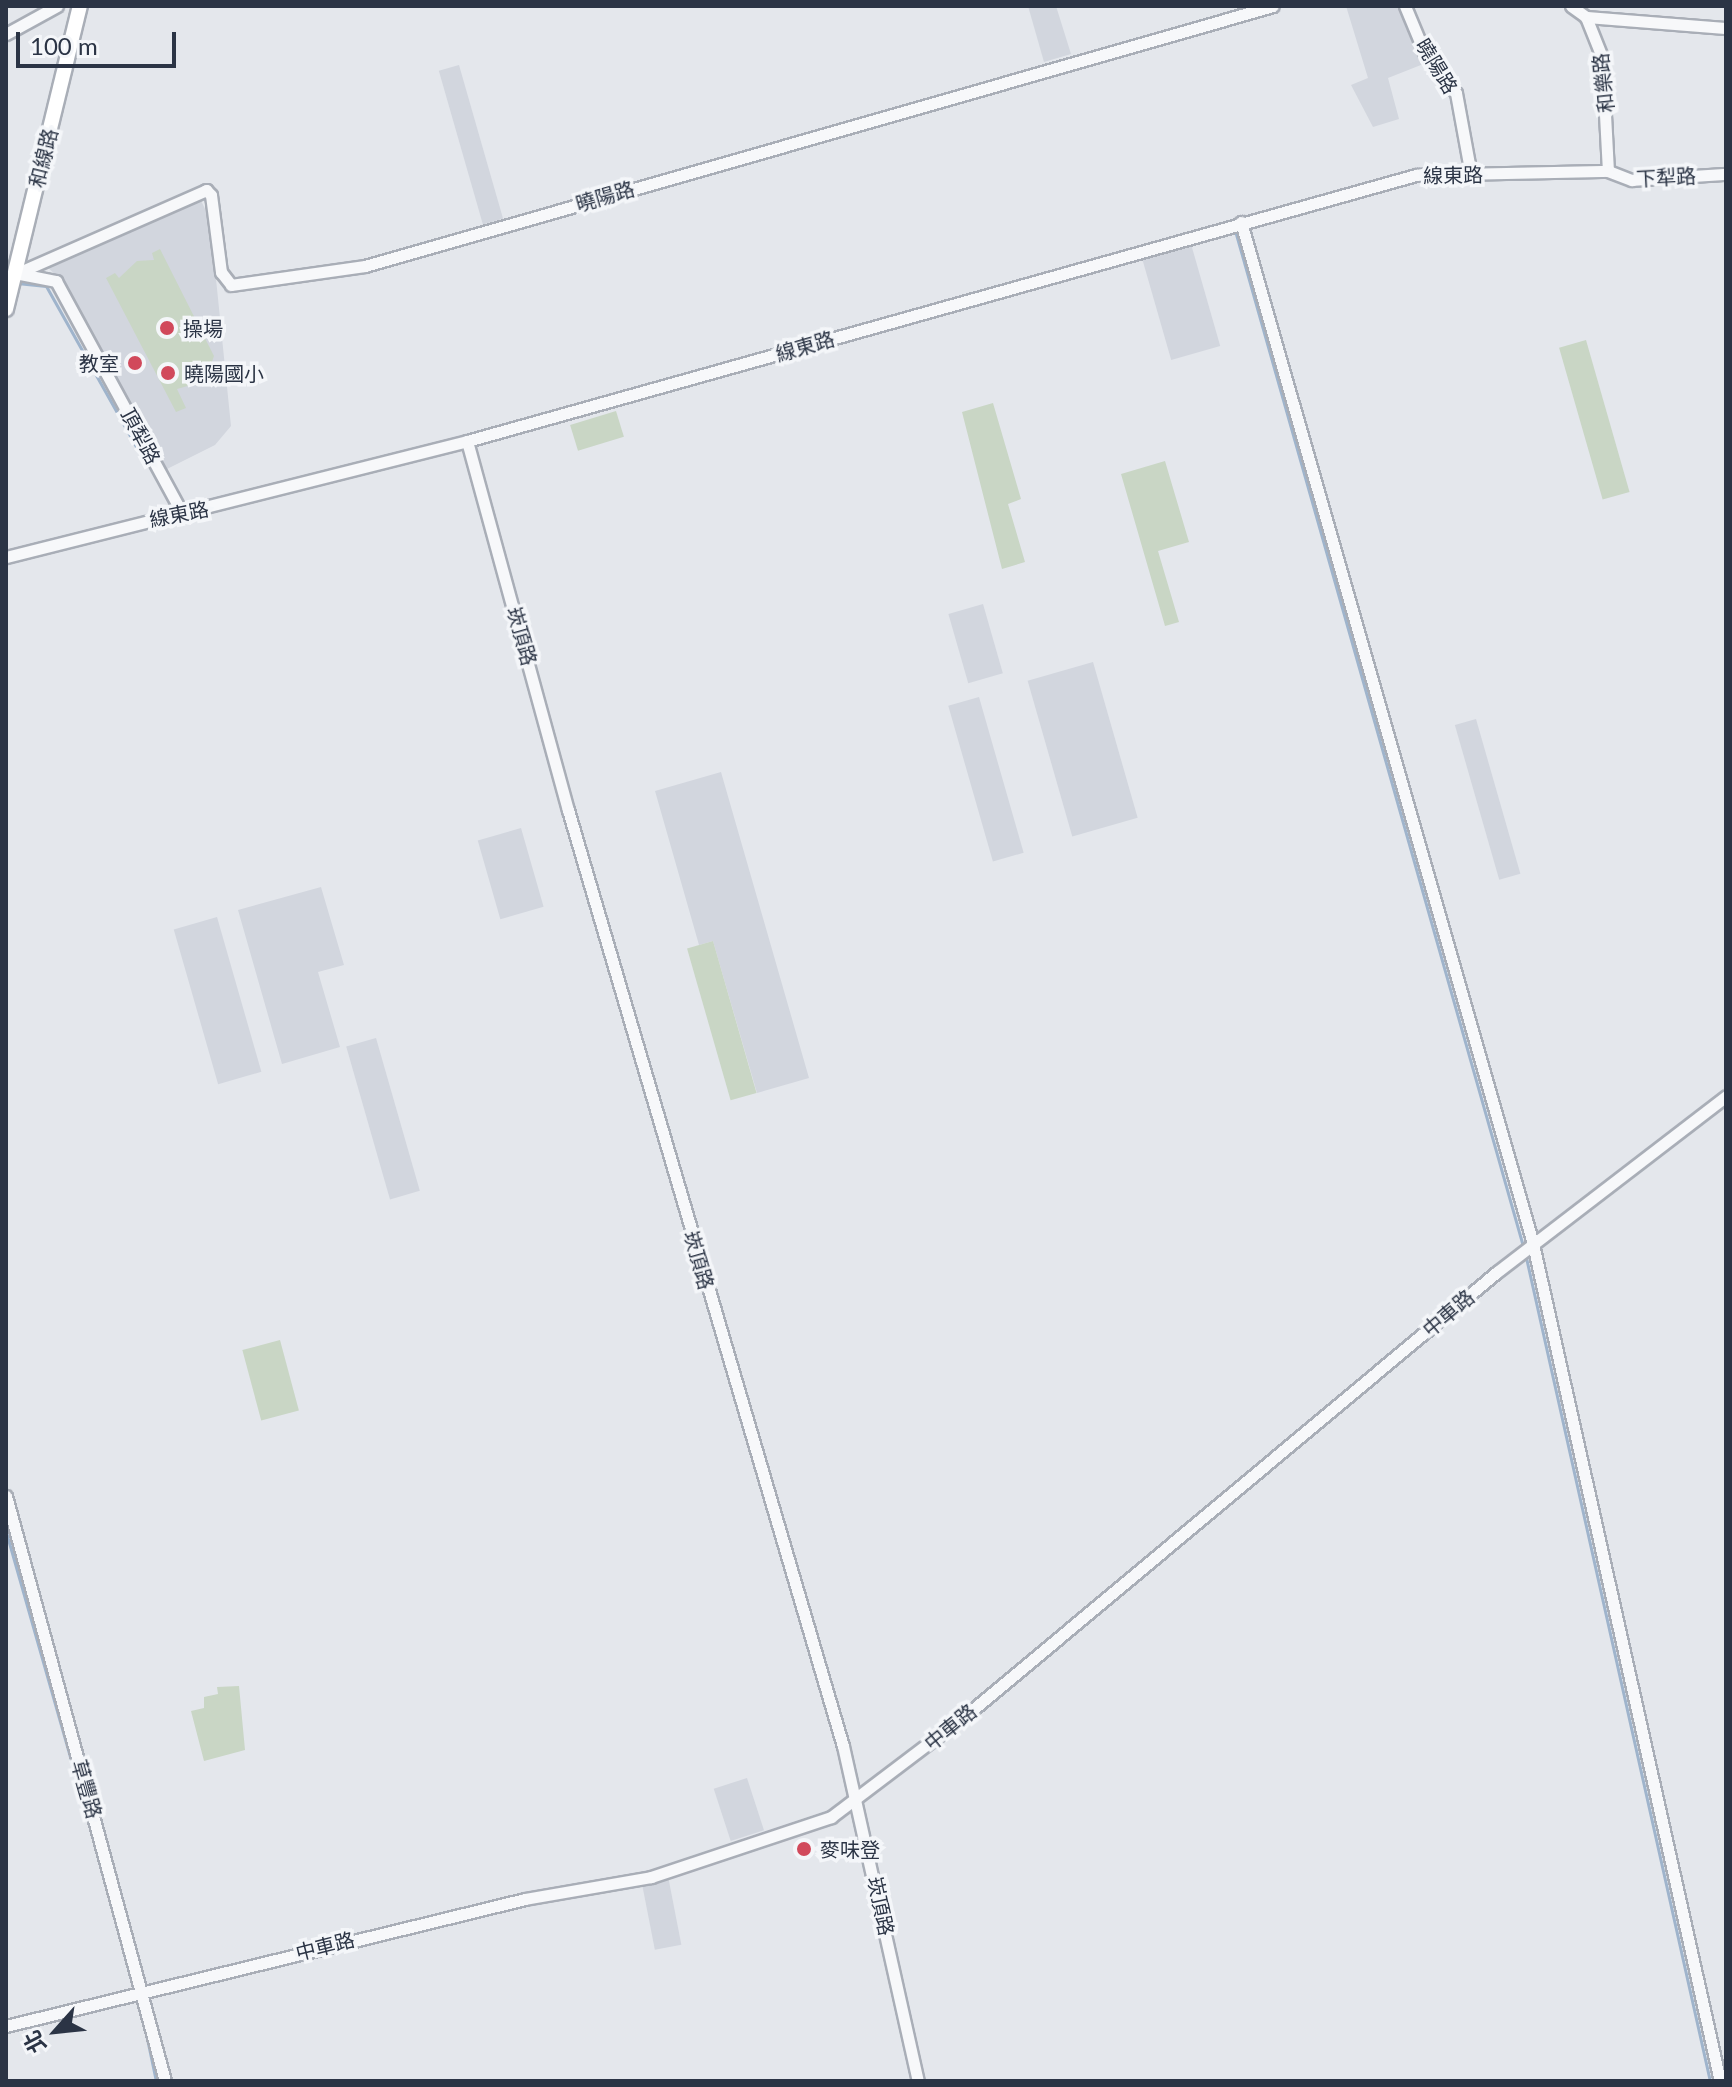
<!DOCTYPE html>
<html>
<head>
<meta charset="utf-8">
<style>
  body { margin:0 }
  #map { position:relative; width:1732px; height:2087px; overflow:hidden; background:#e4e7ec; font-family:Lato,"Noto Sans TC",sans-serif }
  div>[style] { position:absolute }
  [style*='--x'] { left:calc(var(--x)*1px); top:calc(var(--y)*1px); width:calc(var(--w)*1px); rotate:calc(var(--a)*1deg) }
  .built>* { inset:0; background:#d2d6de; transform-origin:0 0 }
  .green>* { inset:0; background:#c9d6c5; transform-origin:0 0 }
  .stream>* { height:3px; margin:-1.5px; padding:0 1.5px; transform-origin:1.5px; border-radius:1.5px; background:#9fb4cc }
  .roads { filter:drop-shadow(2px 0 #a9aeb7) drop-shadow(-2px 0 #a9aeb7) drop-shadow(0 2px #a9aeb7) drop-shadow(0 -2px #a9aeb7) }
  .minor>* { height:11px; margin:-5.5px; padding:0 5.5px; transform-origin:5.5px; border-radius:5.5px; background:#f7f8fa }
  .major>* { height:14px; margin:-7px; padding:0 7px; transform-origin:7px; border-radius:7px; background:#fff }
  .dots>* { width:22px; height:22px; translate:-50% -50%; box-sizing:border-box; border:4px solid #f4f6f9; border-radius:50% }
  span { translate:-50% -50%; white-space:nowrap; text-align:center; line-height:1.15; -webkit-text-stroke:7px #f4f6f9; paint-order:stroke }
  .street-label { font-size:20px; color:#2b3445 }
  .poi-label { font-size:20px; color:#2b3445 }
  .left { translate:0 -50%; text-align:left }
  .right { translate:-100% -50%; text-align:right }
  .frame { position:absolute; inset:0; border:8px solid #2b3445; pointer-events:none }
  .north { position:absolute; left:16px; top:1991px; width:80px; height:80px; -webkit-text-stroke:6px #f4f6f9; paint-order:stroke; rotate:243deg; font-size:22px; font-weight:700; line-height:32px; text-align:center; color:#2b3445 }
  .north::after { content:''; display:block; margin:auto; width:28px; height:36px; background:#2b3445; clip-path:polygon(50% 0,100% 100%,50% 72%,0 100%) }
  .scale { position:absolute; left:16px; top:32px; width:160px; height:36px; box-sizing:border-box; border:4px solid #2b3445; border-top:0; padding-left:10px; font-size:24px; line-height:28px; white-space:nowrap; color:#2b3445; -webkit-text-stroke:6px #f4f6f9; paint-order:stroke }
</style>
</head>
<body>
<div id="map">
  <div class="built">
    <i style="clip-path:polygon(1028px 6px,1056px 6px,1071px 54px,1044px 62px)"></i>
    <i style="clip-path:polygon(1346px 6px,1403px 6px,1426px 63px,1388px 78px,1399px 119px,1373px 127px,1351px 85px,1368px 78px)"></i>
    <i style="left:459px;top:65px;width:160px;height:21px;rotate:74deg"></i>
    <i style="clip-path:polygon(199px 196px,210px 220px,231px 426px,215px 445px,163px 471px,57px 276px,46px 266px)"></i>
    <i style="left:1191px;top:244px;width:106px;height:51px;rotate:74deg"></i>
    <i style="left:983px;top:604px;width:72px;height:36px;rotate:74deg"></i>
    <i style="left:1093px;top:662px;width:162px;height:68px;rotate:74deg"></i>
    <i style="left:979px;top:697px;width:162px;height:32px;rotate:74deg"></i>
    <i style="left:1476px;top:719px;width:161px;height:22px;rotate:74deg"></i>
    <i style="clip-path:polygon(721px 772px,809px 1078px,757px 1093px,713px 941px,699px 945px,655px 791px)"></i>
    <i style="left:521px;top:828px;width:82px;height:45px;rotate:74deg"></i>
    <i style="clip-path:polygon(321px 887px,344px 965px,318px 972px,340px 1047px,282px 1064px,238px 910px)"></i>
    <i style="left:217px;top:917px;width:161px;height:45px;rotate:74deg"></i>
    <i style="left:376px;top:1038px;width:159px;height:31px;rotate:74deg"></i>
    <i style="left:747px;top:1778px;width:55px;height:35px;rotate:72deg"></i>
    <i style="left:668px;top:1876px;width:70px;height:27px;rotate:79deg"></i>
  </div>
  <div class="green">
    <i style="clip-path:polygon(160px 249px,214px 356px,205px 381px,177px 389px,186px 408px,176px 412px,106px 278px,115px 273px,119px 278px,137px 261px,154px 260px,152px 253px)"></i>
    <i style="left:1586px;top:340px;width:158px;height:28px;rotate:74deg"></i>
    <i style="clip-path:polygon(993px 403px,1021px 499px,1008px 504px,1025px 562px,1002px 569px,962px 412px)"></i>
    <i style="left:616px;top:411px;width:27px;height:48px;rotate:73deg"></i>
    <i style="clip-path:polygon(1165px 461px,1189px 542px,1158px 551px,1179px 622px,1165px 626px,1121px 474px)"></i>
    <i style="left:713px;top:941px;width:158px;height:27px;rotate:74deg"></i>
    <i style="left:280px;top:1340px;width:73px;height:39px;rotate:75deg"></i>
    <i style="clip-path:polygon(239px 1686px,245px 1750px,204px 1761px,191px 1711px,204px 1708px,204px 1697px,218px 1694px,217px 1687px)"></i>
  </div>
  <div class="stream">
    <i style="--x:1236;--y:234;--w:1052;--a:74.17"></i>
    <i style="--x:17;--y:283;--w:29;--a:6"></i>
    <i style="--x:46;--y:286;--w:190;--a:60.7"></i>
    <i style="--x:1525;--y:1253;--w:848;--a:77.41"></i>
    <i style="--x:6;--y:1532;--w:376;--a:74.1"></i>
    <i style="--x:145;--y:2029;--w:53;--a:78.1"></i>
  </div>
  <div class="roads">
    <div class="minor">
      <i style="--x:1405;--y:6;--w:52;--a:67.4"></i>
      <i style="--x:1425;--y:54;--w:50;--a:51.5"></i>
      <i style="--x:1456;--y:93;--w:83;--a:79.6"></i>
      <i style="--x:1571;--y:6;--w:19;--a:36"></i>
      <i style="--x:1586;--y:17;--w:43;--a:68.2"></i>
      <i style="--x:1602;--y:57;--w:114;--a:87"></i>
      <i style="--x:1586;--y:17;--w:140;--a:4.5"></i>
      <i style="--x:6;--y:34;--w:58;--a:-28.8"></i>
      <i style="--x:1608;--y:171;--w:26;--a:21"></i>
      <i style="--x:1632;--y:180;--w:94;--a:-3.7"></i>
      <i style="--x:1241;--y:222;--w:1063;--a:74.05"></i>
      <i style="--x:1533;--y:1244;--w:858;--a:77.41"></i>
      <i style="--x:20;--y:274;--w:37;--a:11"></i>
      <i style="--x:56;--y:281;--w:262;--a:61.5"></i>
      <i style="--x:6;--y:278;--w:219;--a:-23.7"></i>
      <i style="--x:206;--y:190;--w:7;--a:45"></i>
      <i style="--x:211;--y:195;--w:78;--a:82.6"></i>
      <i style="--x:221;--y:272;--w:16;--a:52"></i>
      <i style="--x:231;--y:285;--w:135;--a:-8.1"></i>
      <i style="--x:365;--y:266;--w:944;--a:-15.98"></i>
      <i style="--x:467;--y:441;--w:383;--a:74.7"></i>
      <i style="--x:568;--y:810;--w:976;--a:73.63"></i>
      <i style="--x:843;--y:1746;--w:343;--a:77.4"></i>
      <i style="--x:6;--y:557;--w:475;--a:-14.1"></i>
      <i style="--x:467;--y:441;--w:986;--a:-15.66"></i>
      <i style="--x:1416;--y:175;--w:192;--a:-1.2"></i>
      <i style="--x:6;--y:1496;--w:606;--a:74.79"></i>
      <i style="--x:6;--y:2026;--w:534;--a:-13.75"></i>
      <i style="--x:525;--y:1899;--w:128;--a:-9.9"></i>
      <i style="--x:651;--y:1877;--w:190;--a:-18.4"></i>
      <i style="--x:831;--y:1817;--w:174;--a:-37.1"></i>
      <i style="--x:970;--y:1712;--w:687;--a:-39.86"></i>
      <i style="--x:1497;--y:1272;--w:289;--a:-37.5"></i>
    </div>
    <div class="major">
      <i style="--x:6;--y:309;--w:312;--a:-76.3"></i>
    </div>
  </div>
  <div class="dots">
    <i style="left:167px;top:328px;background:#d1495b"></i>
    <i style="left:135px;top:363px;background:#d1495b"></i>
    <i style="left:168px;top:373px;background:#d1495b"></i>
    <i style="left:804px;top:1849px;background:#d1495b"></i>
  </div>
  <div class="street-label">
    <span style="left:1437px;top:66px;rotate:59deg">曉陽路</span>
    <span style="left:1603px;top:83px;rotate:-96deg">和樂路</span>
    <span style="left:43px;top:158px;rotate:-76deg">和線路</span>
    <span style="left:1453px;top:175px;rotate:-1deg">線東路</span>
    <span style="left:1666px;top:177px;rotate:-3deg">下犁路</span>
    <span style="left:605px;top:196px;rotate:-16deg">曉陽路</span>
    <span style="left:805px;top:346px;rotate:-16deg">線東路</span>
    <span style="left:141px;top:436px;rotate:62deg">頂犁路</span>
    <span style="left:179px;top:514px;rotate:-11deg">線東路</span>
    <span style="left:522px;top:636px;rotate:74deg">崁頂路</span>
    <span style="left:699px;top:1260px;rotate:74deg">崁頂路</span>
    <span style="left:1448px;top:1313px;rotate:-40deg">中車路</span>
    <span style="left:950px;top:1727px;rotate:-39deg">中車路</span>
    <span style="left:87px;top:1789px;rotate:74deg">草豐路</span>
    <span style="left:881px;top:1906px;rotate:78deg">崁頂路</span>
    <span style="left:325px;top:1946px;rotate:-14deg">中車路</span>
  </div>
  <div class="poi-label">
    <span class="left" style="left:183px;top:328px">操場</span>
    <span class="right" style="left:119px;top:363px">教室</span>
    <span class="left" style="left:184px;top:373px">曉陽國小</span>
    <span class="left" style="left:820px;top:1849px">麥味登</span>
  </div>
  <div class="frame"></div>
  <div class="north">北</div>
  <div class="scale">100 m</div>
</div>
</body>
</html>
